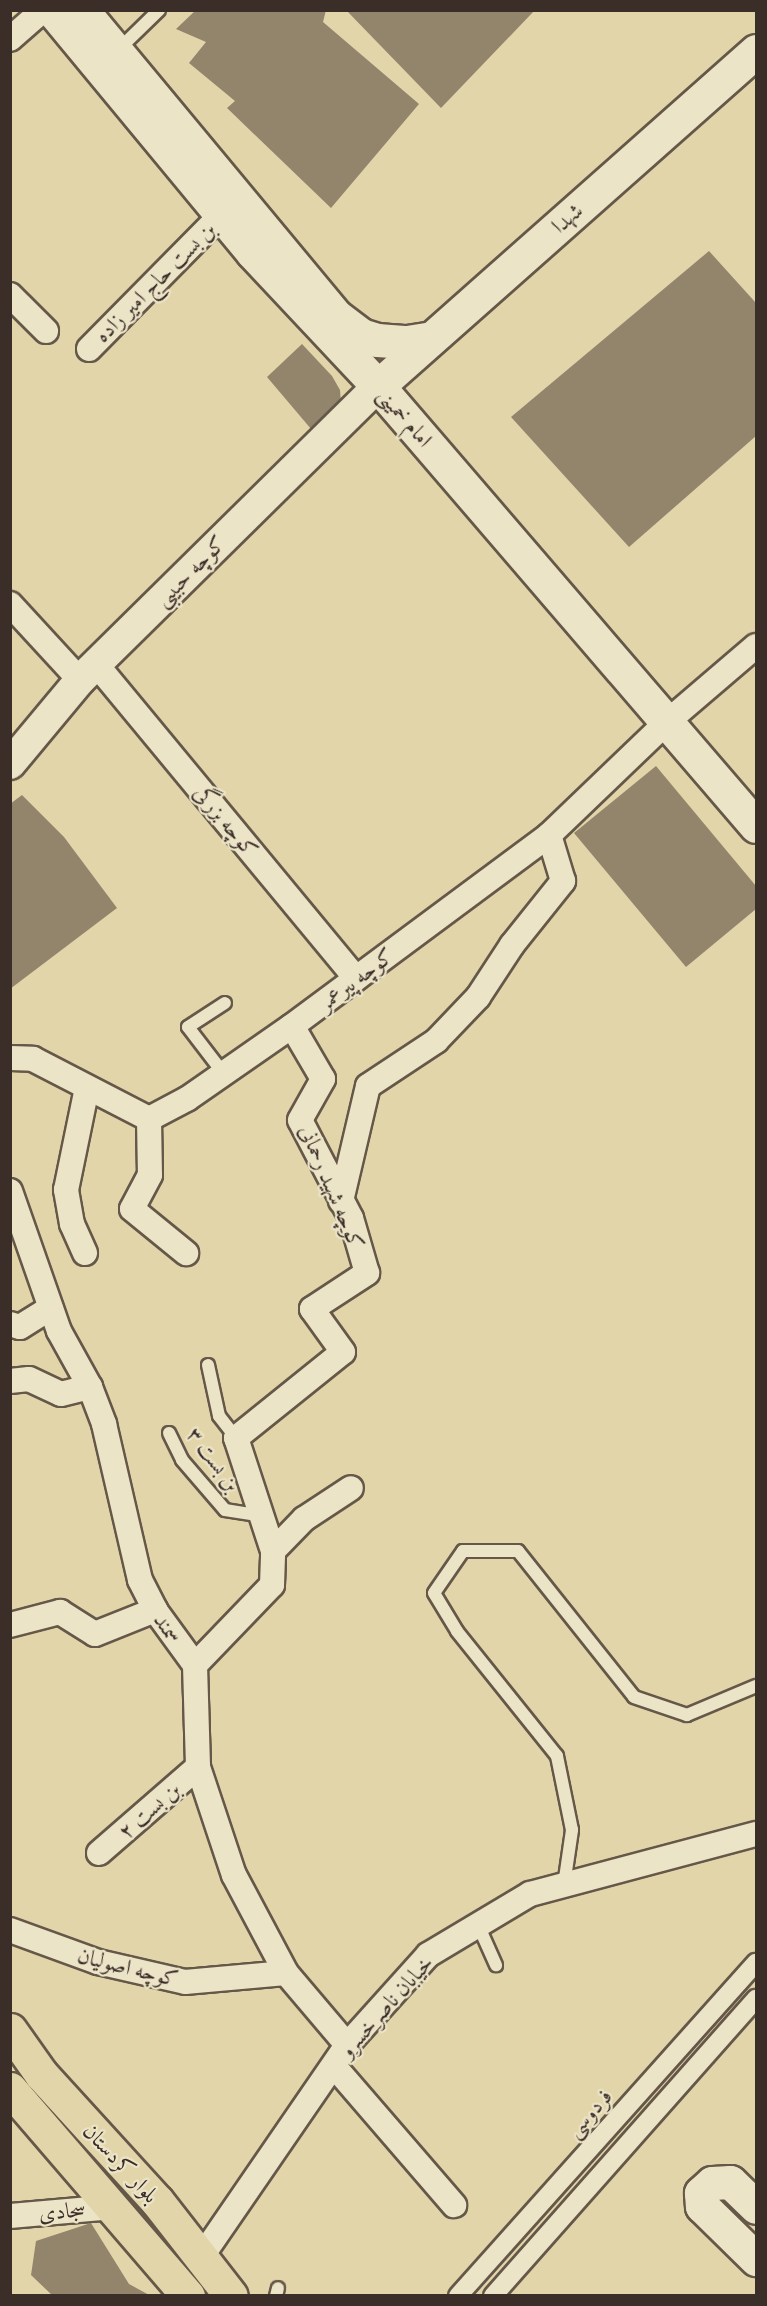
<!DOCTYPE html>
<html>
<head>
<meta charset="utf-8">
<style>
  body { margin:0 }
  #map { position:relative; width:767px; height:2306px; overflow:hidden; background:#e2d5a9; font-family:"IM FELL Great Primer",Amiri,serif }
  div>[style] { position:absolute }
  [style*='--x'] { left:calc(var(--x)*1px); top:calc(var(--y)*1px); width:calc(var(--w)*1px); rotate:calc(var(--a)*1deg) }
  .building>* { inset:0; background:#92856c }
  .roads { filter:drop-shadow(2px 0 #655849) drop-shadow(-2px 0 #655849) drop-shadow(0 2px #655849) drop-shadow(0 -2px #655849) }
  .service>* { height:12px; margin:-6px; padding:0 6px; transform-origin:6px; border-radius:6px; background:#ece4c7 }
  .pedestrian>* { height:18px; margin:-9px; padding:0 9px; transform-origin:9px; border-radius:9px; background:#ece4c7 }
  .minor>* { height:24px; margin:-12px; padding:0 12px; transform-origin:12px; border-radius:12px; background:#ece4c7 }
  .tertiary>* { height:30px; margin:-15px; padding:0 15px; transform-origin:15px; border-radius:15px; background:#ece4c7 }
  .secondary>* { height:33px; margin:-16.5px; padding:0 16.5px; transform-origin:16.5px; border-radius:16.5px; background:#ece4c7 }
  .primary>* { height:33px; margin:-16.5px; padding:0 16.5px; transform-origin:16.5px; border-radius:16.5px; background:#e2d5a9 }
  span { translate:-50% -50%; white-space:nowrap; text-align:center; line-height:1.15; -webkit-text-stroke:4.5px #ece4c7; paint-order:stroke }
  .street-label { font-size:22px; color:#3b2e29 }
  .frame { position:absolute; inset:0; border:12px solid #3b2e29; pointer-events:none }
</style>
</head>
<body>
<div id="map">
  <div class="building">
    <i style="clip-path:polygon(196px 10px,326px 10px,323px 22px,419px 104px,331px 208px,227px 108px,235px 101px,189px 63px,206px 42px,176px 29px)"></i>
    <i style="clip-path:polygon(346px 10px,535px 10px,441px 108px)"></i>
    <i style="clip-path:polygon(709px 251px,756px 303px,756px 436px,629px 547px,511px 417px)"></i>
    <i style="clip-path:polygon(302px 344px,332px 376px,340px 390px,342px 416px,317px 436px,267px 377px)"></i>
    <i style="clip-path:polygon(656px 766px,756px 886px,756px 909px,686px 967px,574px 833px)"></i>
    <i style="clip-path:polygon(22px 795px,64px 837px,117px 908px,10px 989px,10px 804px)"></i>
    <i style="clip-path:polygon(91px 2223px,129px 2284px,151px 2296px,53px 2296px,31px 2275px,36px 2241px)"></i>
  </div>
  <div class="roads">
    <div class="service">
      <i style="--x:116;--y:52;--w:60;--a:-44.3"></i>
      <i style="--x:224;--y:1074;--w:59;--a:-127.5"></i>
      <i style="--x:188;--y:1027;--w:44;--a:-33"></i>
      <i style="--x:208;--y:1365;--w:52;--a:77.8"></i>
      <i style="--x:219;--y:1416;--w:28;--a:52"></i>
      <i style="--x:169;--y:1433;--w:30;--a:64"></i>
      <i style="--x:182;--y:1460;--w:66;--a:49.3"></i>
      <i style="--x:225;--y:1510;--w:36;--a:9"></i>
      <i style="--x:564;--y:1885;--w:56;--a:-81.7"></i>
      <i style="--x:572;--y:1830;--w:76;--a:-101.5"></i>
      <i style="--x:557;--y:1756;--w:160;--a:-128.7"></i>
      <i style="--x:457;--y:1631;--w:44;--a:-121.2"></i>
      <i style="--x:434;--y:1593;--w:51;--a:-55.4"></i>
      <i style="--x:463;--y:1551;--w:55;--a:0"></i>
      <i style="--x:518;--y:1551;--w:186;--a:51.5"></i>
      <i style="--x:634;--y:1697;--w:56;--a:18.8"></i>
      <i style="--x:687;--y:1715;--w:75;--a:-22.8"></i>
      <i style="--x:479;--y:1927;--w:42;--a:65.9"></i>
      <i style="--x:276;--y:2296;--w:8;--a:-76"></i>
    </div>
    <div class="pedestrian">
      <i style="--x:458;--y:2296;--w:447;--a:-48.2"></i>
      <i style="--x:493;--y:2296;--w:397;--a:-48.5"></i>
    </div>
    <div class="minor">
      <i style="--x:10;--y:39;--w:44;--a:-41.3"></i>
      <i style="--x:10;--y:295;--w:51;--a:45"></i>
      <i style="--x:89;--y:349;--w:188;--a:-45.4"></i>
      <i style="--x:10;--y:604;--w:103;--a:47.4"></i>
      <i style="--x:96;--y:664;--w:408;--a:50.4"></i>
      <i style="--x:10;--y:1058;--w:23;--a:2"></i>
      <i style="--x:33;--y:1059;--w:131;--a:27.3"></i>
      <i style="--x:149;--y:1119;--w:43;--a:-27.8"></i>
      <i style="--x:187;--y:1099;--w:128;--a:-34.8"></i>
      <i style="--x:292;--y:1026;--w:320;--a:-36.6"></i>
      <i style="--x:549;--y:835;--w:163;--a:-43.8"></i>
      <i style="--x:667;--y:722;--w:117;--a:-40.5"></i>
      <i style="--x:149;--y:1119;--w:56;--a:89"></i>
      <i style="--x:150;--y:1175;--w:38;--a:118"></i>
      <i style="--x:132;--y:1209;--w:70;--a:39.2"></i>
      <i style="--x:10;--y:1191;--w:148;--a:70.7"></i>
      <i style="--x:59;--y:1331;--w:64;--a:61"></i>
      <i style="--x:90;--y:1387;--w:40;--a:69"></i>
      <i style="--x:104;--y:1424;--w:160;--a:77"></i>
      <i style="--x:140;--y:1580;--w:34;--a:63"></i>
      <i style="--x:155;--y:1610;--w:68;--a:54"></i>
      <i style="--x:195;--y:1665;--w:102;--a:88.3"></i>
      <i style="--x:198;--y:1767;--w:114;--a:71.6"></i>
      <i style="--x:234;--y:1875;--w:111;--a:62"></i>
      <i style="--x:286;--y:1973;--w:94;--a:49.7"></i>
      <i style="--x:341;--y:1201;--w:118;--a:-76.8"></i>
      <i style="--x:368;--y:1086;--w:82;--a:-33.5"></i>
      <i style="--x:436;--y:1041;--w:61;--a:-46.3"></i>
      <i style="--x:478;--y:997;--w:62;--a:-56.8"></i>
      <i style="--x:512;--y:945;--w:82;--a:-51.4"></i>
      <i style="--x:563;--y:881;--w:48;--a:-106.9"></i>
      <i style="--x:85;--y:1253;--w:32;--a:-114"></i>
      <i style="--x:72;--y:1224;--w:35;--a:-100"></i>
      <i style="--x:66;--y:1190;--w:104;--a:-78.4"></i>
      <i style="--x:10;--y:1324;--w:10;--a:17"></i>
      <i style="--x:20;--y:1327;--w:36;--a:-32"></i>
      <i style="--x:10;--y:1381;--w:19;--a:-6"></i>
      <i style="--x:29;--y:1379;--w:35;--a:25"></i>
      <i style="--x:61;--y:1394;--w:30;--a:-14"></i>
      <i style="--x:273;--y:1551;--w:119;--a:-108.1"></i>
      <i style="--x:236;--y:1438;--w:137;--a:-38.8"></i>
      <i style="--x:343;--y:1352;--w:53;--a:-125.8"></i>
      <i style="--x:312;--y:1309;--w:66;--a:-33.2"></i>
      <i style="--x:367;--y:1273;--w:57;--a:-106.2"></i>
      <i style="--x:351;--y:1218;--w:110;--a:-117.5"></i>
      <i style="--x:300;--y:1120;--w:47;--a:-60.7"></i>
      <i style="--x:323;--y:1079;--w:61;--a:-120.3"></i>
      <i style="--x:10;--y:1625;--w:52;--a:-14.6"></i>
      <i style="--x:60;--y:1612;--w:41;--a:32.2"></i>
      <i style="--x:95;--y:1634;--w:65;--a:-21.8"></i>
      <i style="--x:195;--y:1665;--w:111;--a:-46.1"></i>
      <i style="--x:272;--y:1585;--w:34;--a:-88"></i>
      <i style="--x:273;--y:1551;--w:45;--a:-45.9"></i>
      <i style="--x:304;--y:1519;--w:56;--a:-33.4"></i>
      <i style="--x:99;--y:1853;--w:131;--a:-41"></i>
      <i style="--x:10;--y:1930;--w:94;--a:20"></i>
      <i style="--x:98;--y:1962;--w:89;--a:12.9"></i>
      <i style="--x:185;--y:1982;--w:101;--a:-5.1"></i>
      <i style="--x:334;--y:2066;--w:184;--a:49.2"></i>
      <i style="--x:10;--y:2216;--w:103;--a:-5"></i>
      <i style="--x:202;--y:2256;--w:256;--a:-55.5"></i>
      <i style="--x:347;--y:2045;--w:121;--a:-48"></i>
      <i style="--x:428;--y:1955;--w:119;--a:-30.9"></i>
      <i style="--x:530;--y:1894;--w:234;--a:-14.9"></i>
    </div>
    <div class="tertiary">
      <i style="--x:10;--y:764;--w:109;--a:-50.2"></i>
      <i style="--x:80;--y:680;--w:419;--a:-44.6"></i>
    </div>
    <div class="secondary">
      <i style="--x:52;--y:10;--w:314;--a:50.4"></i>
      <i style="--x:252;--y:252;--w:184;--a:46.8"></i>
      <i style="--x:378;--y:386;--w:580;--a:49.33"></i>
      <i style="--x:82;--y:10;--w:398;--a:50.3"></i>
      <i style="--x:336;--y:316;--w:31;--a:37"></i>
      <i style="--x:361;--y:335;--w:17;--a:17"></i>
      <i style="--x:377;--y:340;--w:30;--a:4"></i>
      <i style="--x:407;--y:342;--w:24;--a:-9"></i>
      <i style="--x:378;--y:386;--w:505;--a:-41.55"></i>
      <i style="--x:756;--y:2207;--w:36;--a:-136"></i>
      <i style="--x:730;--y:2182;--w:18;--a:177"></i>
      <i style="--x:712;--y:2183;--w:15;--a:138"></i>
      <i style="--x:701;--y:2193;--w:13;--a:86"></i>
      <i style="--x:702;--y:2206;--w:76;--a:44.5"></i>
    </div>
    <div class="primary">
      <i style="--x:10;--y:2030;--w:54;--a:54.8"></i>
      <i style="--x:41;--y:2074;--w:172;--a:47.6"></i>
      <i style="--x:157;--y:2201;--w:120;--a:52.1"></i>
      <i style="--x:10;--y:2089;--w:273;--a:49.3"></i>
    </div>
  </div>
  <div class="street-label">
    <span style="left:567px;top:218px;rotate:-41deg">شهدا</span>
    <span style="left:155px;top:282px;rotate:-45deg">بن بست حاج امیر زاده</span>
    <span style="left:405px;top:417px;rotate:49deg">امام خمینی</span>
    <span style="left:190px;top:571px;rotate:-45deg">کوچه حبیبی</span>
    <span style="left:226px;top:821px;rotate:50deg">کوچه بزرگی</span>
    <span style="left:356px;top:979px;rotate:-37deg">کوچه پیرعمر</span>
    <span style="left:332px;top:1187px;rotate:67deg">کوچه شهید رحمانی</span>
    <span style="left:214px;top:1459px;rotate:54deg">بن بست ۳</span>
    <span style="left:168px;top:1628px;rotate:55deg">سمند</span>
    <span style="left:149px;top:1810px;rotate:-41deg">بن بست ۲</span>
    <span style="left:128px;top:1967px;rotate:14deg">کوچه اصولیان</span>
    <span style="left:386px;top:2006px;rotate:-48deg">خیابان ناصرخسرو</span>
    <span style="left:589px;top:2113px;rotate:-48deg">فردوسی</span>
    <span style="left:121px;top:2163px;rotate:47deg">بلوار کردستان</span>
    <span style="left:62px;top:2211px;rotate:-5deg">سجادی</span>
  </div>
  <div class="frame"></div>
</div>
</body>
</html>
